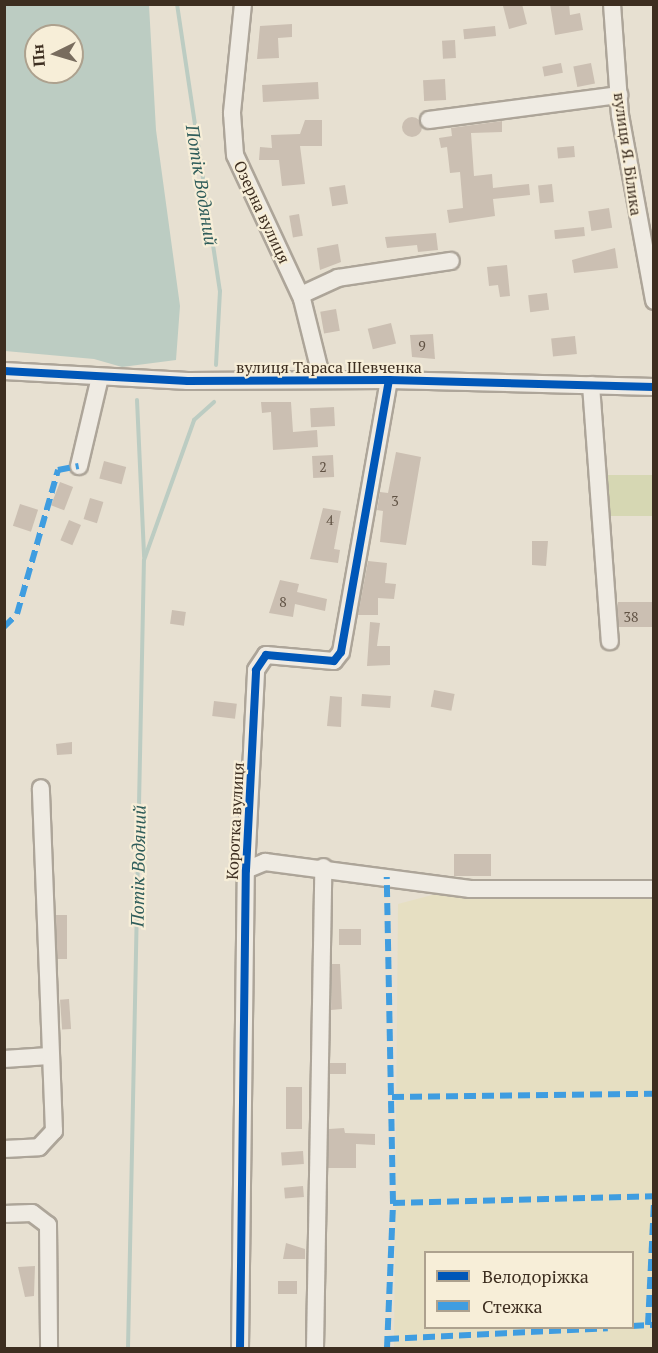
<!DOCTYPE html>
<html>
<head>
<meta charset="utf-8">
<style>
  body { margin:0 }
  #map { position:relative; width:658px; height:1353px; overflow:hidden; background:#e7e0d1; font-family:"PT Serif",serif }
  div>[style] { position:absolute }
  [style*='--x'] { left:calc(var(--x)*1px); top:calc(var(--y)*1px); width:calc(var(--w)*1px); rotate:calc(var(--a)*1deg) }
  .farmland>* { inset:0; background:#e6dfc2 }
  .green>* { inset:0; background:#d6d7b3; transform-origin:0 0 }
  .water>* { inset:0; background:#bcccc2 }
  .stream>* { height:4px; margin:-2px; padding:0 2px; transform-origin:2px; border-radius:2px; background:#bcccc2 }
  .building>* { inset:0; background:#cbbfb2; transform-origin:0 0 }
  .round { border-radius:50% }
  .roads { filter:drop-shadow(2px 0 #ada599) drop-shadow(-2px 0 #ada599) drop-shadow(0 2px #ada599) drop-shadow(0 -2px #ada599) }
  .minor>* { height:16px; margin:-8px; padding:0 8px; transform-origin:8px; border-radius:8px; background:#efebe3 }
  .quiet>* { height:6px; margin-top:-3px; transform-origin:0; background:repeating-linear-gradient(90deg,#3f9de0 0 12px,transparent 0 18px) }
  .cycleway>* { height:8px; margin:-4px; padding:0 4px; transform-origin:4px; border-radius:4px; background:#0057b8 }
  span { translate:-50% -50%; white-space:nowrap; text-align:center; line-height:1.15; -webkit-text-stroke:4.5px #f7eed8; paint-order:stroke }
  .number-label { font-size:14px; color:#605244 }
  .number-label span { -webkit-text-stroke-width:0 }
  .street-label { font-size:16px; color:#3d2e20 }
  .water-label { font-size:18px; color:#2f5d5a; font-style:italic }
  .frame { position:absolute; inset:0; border:6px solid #3d2e20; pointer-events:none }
  .legend { position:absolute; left:424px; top:1251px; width:210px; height:78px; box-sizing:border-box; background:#f7eed8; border:2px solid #ada18e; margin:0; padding:8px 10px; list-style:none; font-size:18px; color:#3d2e20 }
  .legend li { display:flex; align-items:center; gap:12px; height:30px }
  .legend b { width:30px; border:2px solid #ada18e }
  .north { position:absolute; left:24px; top:24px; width:60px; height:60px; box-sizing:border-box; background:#f7eed8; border:2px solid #ada18e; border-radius:50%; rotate:265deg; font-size:16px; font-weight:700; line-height:24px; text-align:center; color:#3d2e20 }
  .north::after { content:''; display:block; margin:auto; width:21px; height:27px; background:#786c5e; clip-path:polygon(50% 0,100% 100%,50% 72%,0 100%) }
</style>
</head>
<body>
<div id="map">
  <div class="farmland">
    <i style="clip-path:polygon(evenodd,653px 883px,653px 1348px,394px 1348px,398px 904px,447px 891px,653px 883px,426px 1252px,632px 1252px,632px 1328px,426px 1328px,426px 1252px)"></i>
  </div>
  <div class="green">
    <i style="left:653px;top:475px;width:41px;height:46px;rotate:90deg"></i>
  </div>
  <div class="water">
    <i style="clip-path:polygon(evenodd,4px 5px,149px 5px,156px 130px,180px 306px,176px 360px,122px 367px,94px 359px,5px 351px,4px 5px,36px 36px,72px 36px,72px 72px,36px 72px,36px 36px)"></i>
  </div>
  <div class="stream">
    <i style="--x:177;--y:4;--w:290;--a:81.5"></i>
    <i style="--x:220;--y:291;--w:74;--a:93.1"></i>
    <i style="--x:137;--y:400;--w:157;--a:87.4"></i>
    <i style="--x:128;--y:1348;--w:788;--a:-88.84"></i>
    <i style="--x:144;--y:560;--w:149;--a:-70.3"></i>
    <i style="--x:194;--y:420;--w:27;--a:-42"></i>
  </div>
  <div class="building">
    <i style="clip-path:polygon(522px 4px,527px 24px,509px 29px,503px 6px)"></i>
    <i style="clip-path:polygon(550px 4px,569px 4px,570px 15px,580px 13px,583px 30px,555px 35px)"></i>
    <i style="clip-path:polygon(292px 24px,292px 37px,278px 38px,279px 58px,257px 59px,260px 26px)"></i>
    <i style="left:495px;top:26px;width:10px;height:32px;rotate:84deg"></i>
    <i style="left:455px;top:40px;width:18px;height:13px;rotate:87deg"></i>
    <i style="left:561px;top:63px;width:10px;height:19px;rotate:79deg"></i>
    <i style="left:591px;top:63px;width:21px;height:18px;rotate:79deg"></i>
    <i style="left:445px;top:79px;width:21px;height:22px;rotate:87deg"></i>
    <i style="left:318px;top:82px;width:17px;height:56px;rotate:87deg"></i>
    <i class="round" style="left:402px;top:117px;width:20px;height:20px"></i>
    <i style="clip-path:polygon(305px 120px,322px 120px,322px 146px,300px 146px,305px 184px,282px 186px,279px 160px,259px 160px,260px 147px,272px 148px,271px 135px,300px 134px)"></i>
    <i style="clip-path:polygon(502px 121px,502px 132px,471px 133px,474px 176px,492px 174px,493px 188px,529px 184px,530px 195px,493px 199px,495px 216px,449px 223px,447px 210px,463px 208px,460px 172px,450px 173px,447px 147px,441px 148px,439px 138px,452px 136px,451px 128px)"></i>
    <i style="left:574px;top:146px;width:11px;height:17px;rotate:85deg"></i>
    <i style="left:552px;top:184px;width:18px;height:14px;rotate:84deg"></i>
    <i style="left:345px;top:185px;width:19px;height:16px;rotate:81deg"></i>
    <i style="left:609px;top:208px;width:20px;height:21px;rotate:81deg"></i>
    <i style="left:299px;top:214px;width:22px;height:10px;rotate:80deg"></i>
    <i style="left:584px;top:227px;width:9px;height:30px;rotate:84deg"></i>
    <i style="clip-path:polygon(436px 233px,438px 250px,418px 252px,417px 245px,387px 248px,385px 237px)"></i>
    <i style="clip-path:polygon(338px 244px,341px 262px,320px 270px,317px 248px)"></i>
    <i style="clip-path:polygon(615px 248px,618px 268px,574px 273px,572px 260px)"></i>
    <i style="clip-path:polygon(507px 265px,510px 296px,500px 297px,498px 285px,489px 286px,487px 267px)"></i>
    <i style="left:547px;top:293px;width:17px;height:19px;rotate:83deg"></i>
    <i style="left:336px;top:309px;width:22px;height:16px;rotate:80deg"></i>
    <i style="left:391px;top:323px;width:21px;height:24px;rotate:76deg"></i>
    <i style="clip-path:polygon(433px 334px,435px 359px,412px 357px,410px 335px)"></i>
    <i style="left:575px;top:336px;width:18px;height:24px;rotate:84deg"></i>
    <i style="clip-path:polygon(261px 402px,291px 402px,293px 432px,317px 430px,318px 447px,273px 450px,271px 412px,262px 413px)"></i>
    <i style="left:334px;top:407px;width:19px;height:24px;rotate:87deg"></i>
    <i style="clip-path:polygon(396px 452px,421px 457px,406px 545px,380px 542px,383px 511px,377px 510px,380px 492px,388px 493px)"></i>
    <i style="left:333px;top:455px;width:22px;height:21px;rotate:87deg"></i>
    <i style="left:104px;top:461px;width:23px;height:18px;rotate:15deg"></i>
    <i style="left:60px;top:482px;width:14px;height:25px;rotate:21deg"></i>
    <i style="left:90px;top:498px;width:14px;height:22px;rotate:17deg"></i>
    <i style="left:20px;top:504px;width:19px;height:23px;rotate:18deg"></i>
    <i style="clip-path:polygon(323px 508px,341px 511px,334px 549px,340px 550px,338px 563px,310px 559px)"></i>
    <i style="left:69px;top:520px;width:13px;height:22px;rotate:23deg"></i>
    <i style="clip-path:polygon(532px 541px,548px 541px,546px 566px,532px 565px)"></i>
    <i style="clip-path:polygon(368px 561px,387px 563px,385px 583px,396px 584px,394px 599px,378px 598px,378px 615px,358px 615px)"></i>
    <i style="clip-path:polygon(280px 580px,299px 584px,297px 592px,327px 599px,325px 611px,295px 604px,293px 617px,269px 613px)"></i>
    <i style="left:654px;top:602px;width:25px;height:36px;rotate:90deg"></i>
    <i style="left:172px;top:610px;width:14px;height:14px;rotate:8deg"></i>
    <i style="clip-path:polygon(370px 622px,380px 623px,377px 646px,390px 646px,390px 665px,367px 666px)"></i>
    <i style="left:434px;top:690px;width:21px;height:17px;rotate:11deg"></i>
    <i style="left:362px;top:694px;width:29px;height:12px;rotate:4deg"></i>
    <i style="clip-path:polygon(330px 696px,342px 697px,341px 727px,327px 726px)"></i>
    <i style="left:214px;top:701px;width:23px;height:15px;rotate:7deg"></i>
    <i style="clip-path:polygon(72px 742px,72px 754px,57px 755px,56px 744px)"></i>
    <i style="left:454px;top:854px;width:37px;height:22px"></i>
    <i style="left:56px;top:915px;width:11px;height:44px"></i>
    <i style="left:339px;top:929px;width:22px;height:16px"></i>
    <i style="clip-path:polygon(332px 964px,340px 964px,342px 1009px,331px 1010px)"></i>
    <i style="left:69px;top:999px;width:30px;height:9px;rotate:86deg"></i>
    <i style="left:330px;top:1063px;width:16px;height:11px"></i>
    <i style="left:286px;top:1087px;width:16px;height:42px"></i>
    <i style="clip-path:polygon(344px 1128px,345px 1133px,375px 1134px,375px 1145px,356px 1144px,356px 1168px,328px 1168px,329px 1129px)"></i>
    <i style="left:303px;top:1151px;width:13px;height:22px;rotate:86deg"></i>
    <i style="left:303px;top:1186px;width:11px;height:19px;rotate:85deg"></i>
    <i style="clip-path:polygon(286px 1243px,305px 1249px,305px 1259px,283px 1259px)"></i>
    <i style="clip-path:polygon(35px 1266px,34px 1296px,25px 1297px,18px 1267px)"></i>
    <i style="left:278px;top:1281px;width:19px;height:13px"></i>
  </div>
  <div class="roads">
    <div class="minor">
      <i style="--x:243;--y:4;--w:110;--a:95.8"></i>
      <i style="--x:232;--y:113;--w:42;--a:85.9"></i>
      <i style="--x:235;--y:155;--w:159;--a:65"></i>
      <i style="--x:302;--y:299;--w:82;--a:76"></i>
      <i style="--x:612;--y:4;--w:111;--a:85.9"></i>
      <i style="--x:620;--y:115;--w:189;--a:79.6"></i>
      <i style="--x:429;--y:120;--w:192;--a:-7.5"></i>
      <i style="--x:301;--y:295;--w:41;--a:-24.7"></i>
      <i style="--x:338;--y:278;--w:114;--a:-8.6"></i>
      <i style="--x:4;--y:371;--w:184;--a:3.1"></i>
      <i style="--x:188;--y:381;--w:201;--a:-0.3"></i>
      <i style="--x:389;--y:380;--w:265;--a:1.5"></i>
      <i style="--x:591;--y:385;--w:257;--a:85.8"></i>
      <i style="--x:79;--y:466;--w:91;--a:-76.7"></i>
      <i style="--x:246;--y:870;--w:21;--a:-23"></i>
      <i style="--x:265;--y:862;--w:207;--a:7.5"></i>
      <i style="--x:470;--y:889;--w:184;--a:0"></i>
      <i style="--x:4;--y:1059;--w:45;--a:-3.8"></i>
      <i style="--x:4;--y:1149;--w:35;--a:-3"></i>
      <i style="--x:39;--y:1147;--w:22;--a:-47"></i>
      <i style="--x:54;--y:1131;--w:343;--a:-92.2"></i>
      <i style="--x:4;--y:1214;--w:28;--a:-2"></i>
      <i style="--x:32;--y:1213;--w:20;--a:37"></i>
      <i style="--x:48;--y:1225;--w:123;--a:89.5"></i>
      <i style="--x:240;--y:1348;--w:478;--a:-89.3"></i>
      <i style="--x:246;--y:870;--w:200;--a:-87.1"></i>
      <i style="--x:256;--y:670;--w:18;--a:-56"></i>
      <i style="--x:266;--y:655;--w:68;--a:5"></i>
      <i style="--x:334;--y:661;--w:11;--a:-52"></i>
      <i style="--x:341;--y:652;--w:276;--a:-80"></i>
      <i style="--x:315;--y:1348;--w:481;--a:-89"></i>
    </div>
  </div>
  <div class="quiet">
    <i style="--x:4;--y:627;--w:18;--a:-45"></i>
    <i style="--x:17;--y:614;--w:150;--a:-74.1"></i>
    <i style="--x:58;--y:470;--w:21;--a:-11"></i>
    <i style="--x:392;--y:1097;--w:262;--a:-0.7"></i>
    <i style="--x:393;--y:1203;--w:261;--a:-1.5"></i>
    <i style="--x:648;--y:1325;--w:121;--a:-87.2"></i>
    <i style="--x:632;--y:1326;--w:22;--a:-3"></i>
    <i style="--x:387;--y:1339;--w:221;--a:-2.8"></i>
    <i style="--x:387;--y:1348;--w:145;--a:-87.6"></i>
    <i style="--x:393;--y:1203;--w:326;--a:-91.1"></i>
  </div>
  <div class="cycleway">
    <i style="--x:4;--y:371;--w:184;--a:3.1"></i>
    <i style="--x:188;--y:381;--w:201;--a:-0.3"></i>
    <i style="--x:389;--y:380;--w:265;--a:1.5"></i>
    <i style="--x:240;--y:1348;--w:478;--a:-89.3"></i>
    <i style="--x:246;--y:870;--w:200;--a:-87.1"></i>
    <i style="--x:256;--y:670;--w:18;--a:-56"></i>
    <i style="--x:266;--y:655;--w:68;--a:5"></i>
    <i style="--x:334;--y:661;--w:11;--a:-52"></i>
    <i style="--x:341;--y:652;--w:276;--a:-80"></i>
  </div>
  <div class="number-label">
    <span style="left:422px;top:346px">9</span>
    <span style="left:323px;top:467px">2</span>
    <span style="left:395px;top:501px">3</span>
    <span style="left:330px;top:520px">4</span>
    <span style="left:283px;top:602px">8</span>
    <span style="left:631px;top:617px">38</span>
  </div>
  <div class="street-label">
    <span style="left:628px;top:154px;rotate:82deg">вулиця Я. Білика</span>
    <span style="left:262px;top:212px;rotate:65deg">Озерна вулиця</span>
    <span style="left:329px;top:367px">вулиця Тараса Шевченка</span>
    <span style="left:235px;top:821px;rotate:-87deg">Коротка вулиця</span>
  </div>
  <div class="water-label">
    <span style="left:202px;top:185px;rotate:81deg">Потік Водяний</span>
    <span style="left:138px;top:866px;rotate:-89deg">Потік Водяний</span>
  </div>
  <div class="frame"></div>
  <ul class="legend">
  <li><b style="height:8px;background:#0057b8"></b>Велодоріжка</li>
  <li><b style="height:8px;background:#3f9de0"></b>Стежка</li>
  </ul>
  <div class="north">Пн</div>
</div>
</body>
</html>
